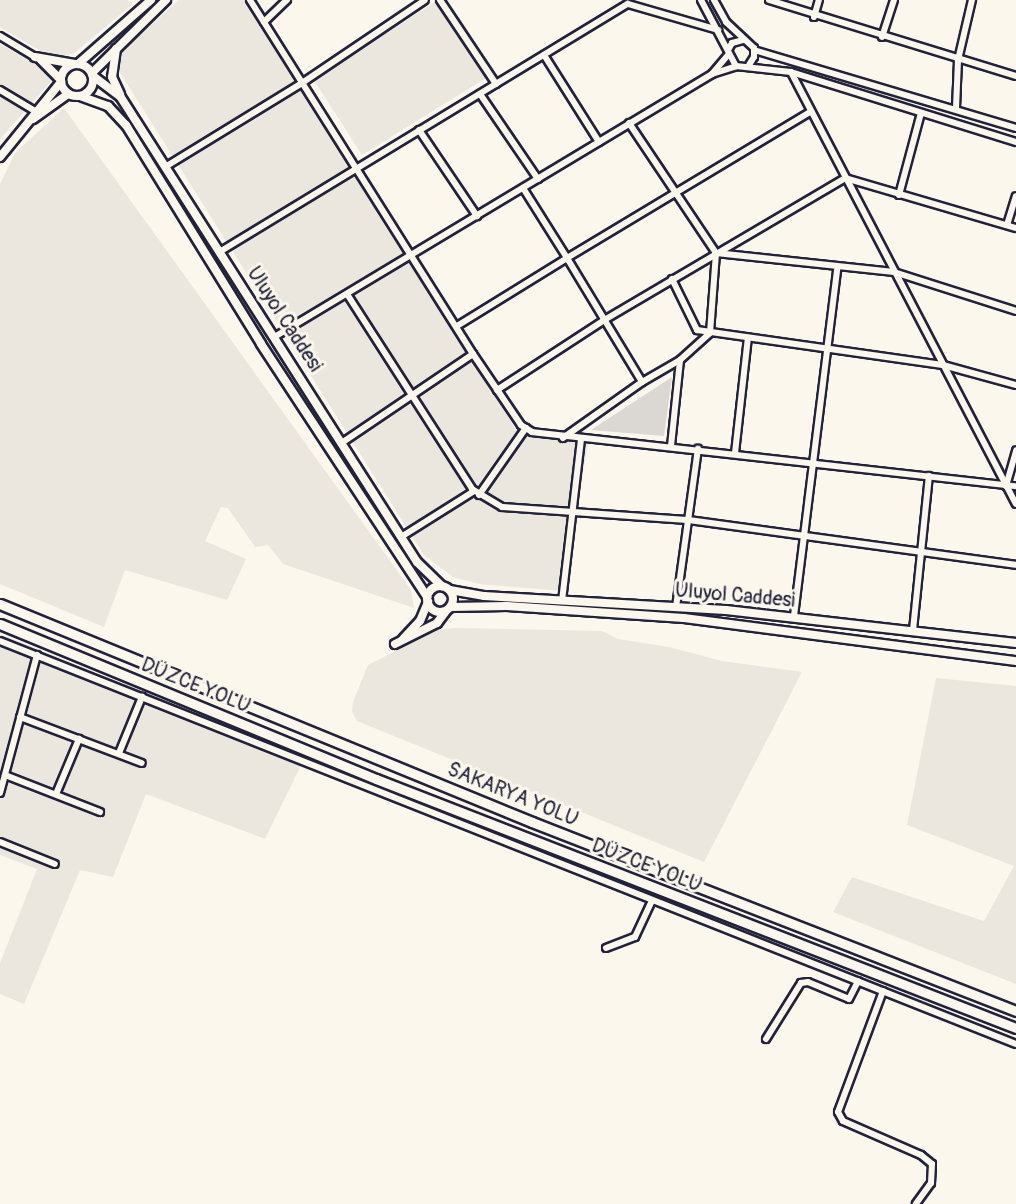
<!DOCTYPE html>
<html>
<head>
<meta charset="utf-8">
<style>
  body { margin:0 }
  #map { position:relative; width:1016px; height:1204px; overflow:hidden; background:#fbf7ec; font-family:Pangolin,sans-serif }
  div>[style] { position:absolute }
  [style*='--x'] { left:calc(var(--x)*1px); top:calc(var(--y)*1px); width:calc(var(--w)*1px); rotate:calc(var(--a)*1deg) }
  .built>* { inset:0; background:#ebe7df }
  .green>* { inset:0; background:#dbd8d3 }
  .roads { filter:drop-shadow(2px 0 #22223b) drop-shadow(-2px 0 #22223b) drop-shadow(0 2px #22223b) drop-shadow(0 -2px #22223b) }
  .minor>* { height:6px; margin:-3px; padding:0 3px; transform-origin:3px; border-radius:3px; background:#fbf7ec }
  .secondary>* { height:8px; margin:-4px; padding:0 4px; transform-origin:4px; border-radius:4px; background:#fbf7ec }
  .secondary>.ring { margin:-4px; padding:0; box-sizing:content-box; background:none; border:8px solid #fbf7ec; border-radius:50% }
  .trunk>* { height:9px; margin:-4.5px; padding:0 4.5px; transform-origin:4.5px; border-radius:4.5px; background:#fbf7ec }
  span { translate:-50% -50%; white-space:nowrap; text-align:center; line-height:1.15; -webkit-text-stroke:6px #fbf7ec; paint-order:stroke }
  .street-label { font-size:20px; color:#22223b }
</style>
</head>
<body>
<div id="map">
  <div class="built">
    <i style="clip-path:polygon(0 0,127px 0,133px 4px,74px 53px,54px 59px,0 27px)"></i>
    <i style="clip-path:polygon(179px 0,246px 0,518px 433px,588px 444px,562px 591px,479px 584px,453px 577px,424px 555px,119px 71px,121px 52px)"></i>
    <i style="clip-path:polygon(438px 0,489px 76px,362px 155px,315px 82px,317px 78px)"></i>
    <i style="clip-path:polygon(0 44px,56px 76px,0 139px)"></i>
    <i style="clip-path:polygon(64px 108px,411px 590px,414px 608px,283px 564px,268px 545px,255px 547px,228px 508px,221px 507px,205px 541px,246px 559px,227px 600px,125px 570px,104px 627px,0 584px,0 184px,15px 153px)"></i>
    <i style="clip-path:polygon(455px 628px,602px 631px,618px 639px,669px 647px,722px 661px,802px 672px,704px 862px,357px 721px,352px 712px,353px 702px,368px 665px,437px 630px)"></i>
    <i style="clip-path:polygon(0 634px,305px 757px,265px 839px,146px 794px,113px 877px,80px 870px,24px 1004px,0 994px,0 963px,37px 869px,0 855px)"></i>
    <i style="clip-path:polygon(936px 678px,1016px 686px,1016px 984px,833px 912px,852px 877px,984px 921px,1014px 866px,907px 825px)"></i>
  </div>
  <div class="green">
    <i style="clip-path:polygon(672px 377px,664px 436px,591px 430px)"></i>
  </div>
  <div class="roads">
    <div class="minor">
      <i style="--x:250;--y:0;--w:418;--a:57.8"></i>
      <i style="--x:473;--y:354;--w:86;--a:55.9"></i>
      <i style="--x:521;--y:425;--w:13;--a:32"></i>
      <i style="--x:532;--y:432;--w:487;--a:6.4"></i>
      <i style="--x:440;--y:0;--w:101;--a:56.3"></i>
      <i style="--x:701;--y:0;--w:75;--a:62.1"></i>
      <i style="--x:714;--y:0;--w:25;--a:61"></i>
      <i style="--x:726;--y:22;--w:38;--a:43"></i>
      <i style="--x:754;--y:48;--w:9;--a:90"></i>
      <i style="--x:754;--y:57;--w:9;--a:122"></i>
      <i style="--x:769;--y:0;--w:258;--a:17.1"></i>
      <i style="--x:814;--y:17;--w:18;--a:-74"></i>
      <i style="--x:264;--y:22;--w:32;--a:-44"></i>
      <i style="--x:0;--y:36;--w:41;--a:31"></i>
      <i style="--x:882;--y:37;--w:39;--a:-72"></i>
      <i style="--x:728;--y:50;--w:8;--a:-60"></i>
      <i style="--x:732;--y:43;--w:11;--a:-15"></i>
      <i style="--x:754;--y:50;--w:273;--a:16.6"></i>
      <i style="--x:544;--y:55;--w:103;--a:57.7"></i>
      <i style="--x:791;--y:72;--w:487;--a:62.5"></i>
      <i style="--x:712;--y:74;--w:25;--a:-50"></i>
      <i style="--x:0;--y:90;--w:41;--a:31"></i>
      <i style="--x:480;--y:94;--w:103;--a:55.7"></i>
      <i style="--x:956;--y:108;--w:48;--a:-87.6"></i>
      <i style="--x:958;--y:60;--w:62;--a:-76.9"></i>
      <i style="--x:629;--y:123;--w:156;--a:56.2"></i>
      <i style="--x:716;--y:253;--w:80;--a:94.3"></i>
      <i style="--x:710;--y:333;--w:40;--a:138"></i>
      <i style="--x:680;--y:360;--w:44;--a:149.9"></i>
      <i style="--x:419;--y:130;--w:104;--a:56"></i>
      <i style="--x:165;--y:167;--w:161;--a:-31.5"></i>
      <i style="--x:302;--y:83;--w:148;--a:-34"></i>
      <i style="--x:523;--y:188;--w:83;--a:57.8"></i>
      <i style="--x:567;--y:258;--w:283;--a:-31"></i>
      <i style="--x:899;--y:195;--w:85;--a:-75"></i>
      <i style="--x:1007;--y:225;--w:30;--a:-73"></i>
      <i style="--x:221;--y:251;--w:476;--a:-31.3"></i>
      <i style="--x:628;--y:4;--w:94;--a:16.1"></i>
      <i style="--x:716;--y:253;--w:179;--a:6.1"></i>
      <i style="--x:894;--y:272;--w:128;--a:17.7"></i>
      <i style="--x:672;--y:279;--w:57;--a:63.9"></i>
      <i style="--x:697;--y:330;--w:248;--a:8.1"></i>
      <i style="--x:943;--y:365;--w:76;--a:15.3"></i>
      <i style="--x:347;--y:294;--w:232;--a:57.3"></i>
      <i style="--x:472;--y:489;--w:35;--a:31"></i>
      <i style="--x:502;--y:507;--w:186;--a:4"></i>
      <i style="--x:688;--y:520;--w:331;--a:7.8"></i>
      <i style="--x:457;--y:326;--w:129;--a:-31.7"></i>
      <i style="--x:567;--y:258;--w:145;--a:58.8"></i>
      <i style="--x:642;--y:382;--w:97;--a:144.7"></i>
      <i style="--x:276;--y:336;--w:509;--a:-31"></i>
      <i style="--x:712;--y:74;--w:25;--a:-18"></i>
      <i style="--x:736;--y:66;--w:55;--a:6.2"></i>
      <i style="--x:791;--y:72;--w:236;--a:17.3"></i>
      <i style="--x:497;--y:390;--w:130;--a:-33.1"></i>
      <i style="--x:606;--y:319;--w:277;--a:-30.5"></i>
      <i style="--x:845;--y:178;--w:178;--a:16.3"></i>
      <i style="--x:343;--y:442;--w:157;--a:-34.1"></i>
      <i style="--x:671;--y:446;--w:86;--a:-84"></i>
      <i style="--x:735;--y:453;--w:116;--a:-83.6"></i>
      <i style="--x:1006;--y:486;--w:37;--a:-74"></i>
      <i style="--x:479;--y:495;--w:82;--a:-55"></i>
      <i style="--x:401;--y:537;--w:86;--a:-32.2"></i>
      <i style="--x:562;--y:601;--w:162;--a:-83.3"></i>
      <i style="--x:676;--y:607;--w:160;--a:-82.1"></i>
      <i style="--x:794;--y:616;--w:350;--a:-82.9"></i>
      <i style="--x:913;--y:630;--w:155;--a:-84.1"></i>
      <i style="--x:0;--y:641;--w:1093;--a:21.64"></i>
      <i style="--x:20;--y:717;--w:130;--a:20.7"></i>
      <i style="--x:119;--y:753;--w:61;--a:-67.7"></i>
      <i style="--x:5;--y:775;--w:102;--a:21.3"></i>
      <i style="--x:0;--y:793;--w:143;--a:-75"></i>
      <i style="--x:56;--y:794;--w:60;--a:-67.3"></i>
      <i style="--x:0;--y:842;--w:59;--a:21.8"></i>
      <i style="--x:606;--y:948;--w:31;--a:-21"></i>
      <i style="--x:635;--y:937;--w:40;--a:-65"></i>
      <i style="--x:883;--y:991;--w:129;--a:110.4"></i>
      <i style="--x:838;--y:1112;--w:10;--a:61"></i>
      <i style="--x:843;--y:1121;--w:85;--a:23.6"></i>
      <i style="--x:921;--y:1155;--w:14;--a:39"></i>
      <i style="--x:932;--y:1164;--w:19;--a:93"></i>
      <i style="--x:931;--y:1183;--w:26;--a:126"></i>
      <i style="--x:766;--y:1039;--w:66;--a:-58"></i>
      <i style="--x:801;--y:983;--w:7;--a:-8"></i>
      <i style="--x:808;--y:982;--w:44;--a:22.5"></i>
      <i style="--x:849;--y:999;--w:20;--a:-63"></i>
    </div>
    <div class="secondary">
      <i style="--x:116;--y:49;--w:28;--a:98"></i>
      <i style="--x:112;--y:77;--w:19;--a:65"></i>
      <i style="--x:35;--y:57;--w:39;--a:10"></i>
      <i style="--x:41;--y:60;--w:28;--a:45"></i>
      <i class="ring" style="left:61px;top:64px;width:24px;height:24px"></i>
      <i style="--x:78;--y:64;--w:97;--a:-41.2"></i>
      <i style="--x:92;--y:73;--w:104;--a:-44.6"></i>
      <i style="--x:93;--y:76;--w:34;--a:37"></i>
      <i style="--x:120;--y:96;--w:553;--a:57.49"></i>
      <i style="--x:417;--y:562;--w:35;--a:44"></i>
      <i style="--x:80;--y:96;--w:30;--a:20"></i>
      <i style="--x:108;--y:106;--w:26;--a:47"></i>
      <i style="--x:126;--y:125;--w:257;--a:58.3"></i>
      <i style="--x:261;--y:344;--w:303;--a:56.7"></i>
      <i style="--x:33;--y:119;--w:43;--a:-35.5"></i>
      <i style="--x:0;--y:157;--w:97;--a:-50.9"></i>
      <i class="ring" style="left:427px;top:586px;width:18px;height:18px"></i>
      <i style="--x:450;--y:590;--w:35;--a:10"></i>
      <i style="--x:484;--y:596;--w:242;--a:3.3"></i>
      <i style="--x:726;--y:610;--w:292;--a:6.5"></i>
      <i style="--x:451;--y:607;--w:56;--a:-1"></i>
      <i style="--x:507;--y:606;--w:177;--a:3.9"></i>
      <i style="--x:684;--y:618;--w:335;--a:7.4"></i>
      <i style="--x:403;--y:639;--w:25;--a:-47"></i>
      <i style="--x:420;--y:621;--w:21;--a:-67"></i>
      <i style="--x:395;--y:644;--w:47;--a:-26.6"></i>
      <i style="--x:437;--y:623;--w:15;--a:-53"></i>
    </div>
    <div class="trunk">
      <i style="--x:0;--y:604;--w:575;--a:22.28"></i>
      <i style="--x:532;--y:822;--w:520;--a:21.33"></i>
      <i style="--x:0;--y:624;--w:407;--a:22.4"></i>
      <i style="--x:376;--y:779;--w:687;--a:21.26"></i>
    </div>
  </div>
  <div class="street-label">
    <span style="left:285px;top:319px;rotate:57deg">Uluyol Caddesi</span>
    <span style="left:735px;top:595px;rotate:5deg">Uluyol Caddesi</span>
    <span style="left:196px;top:685px;rotate:22deg">DÜZCE YOLU</span>
    <span style="left:513px;top:794px;rotate:22deg">SAKARYA YOLU</span>
    <span style="left:647px;top:865px;rotate:21deg">DÜZCE YOLU</span>
  </div>
</div>
</body>
</html>
